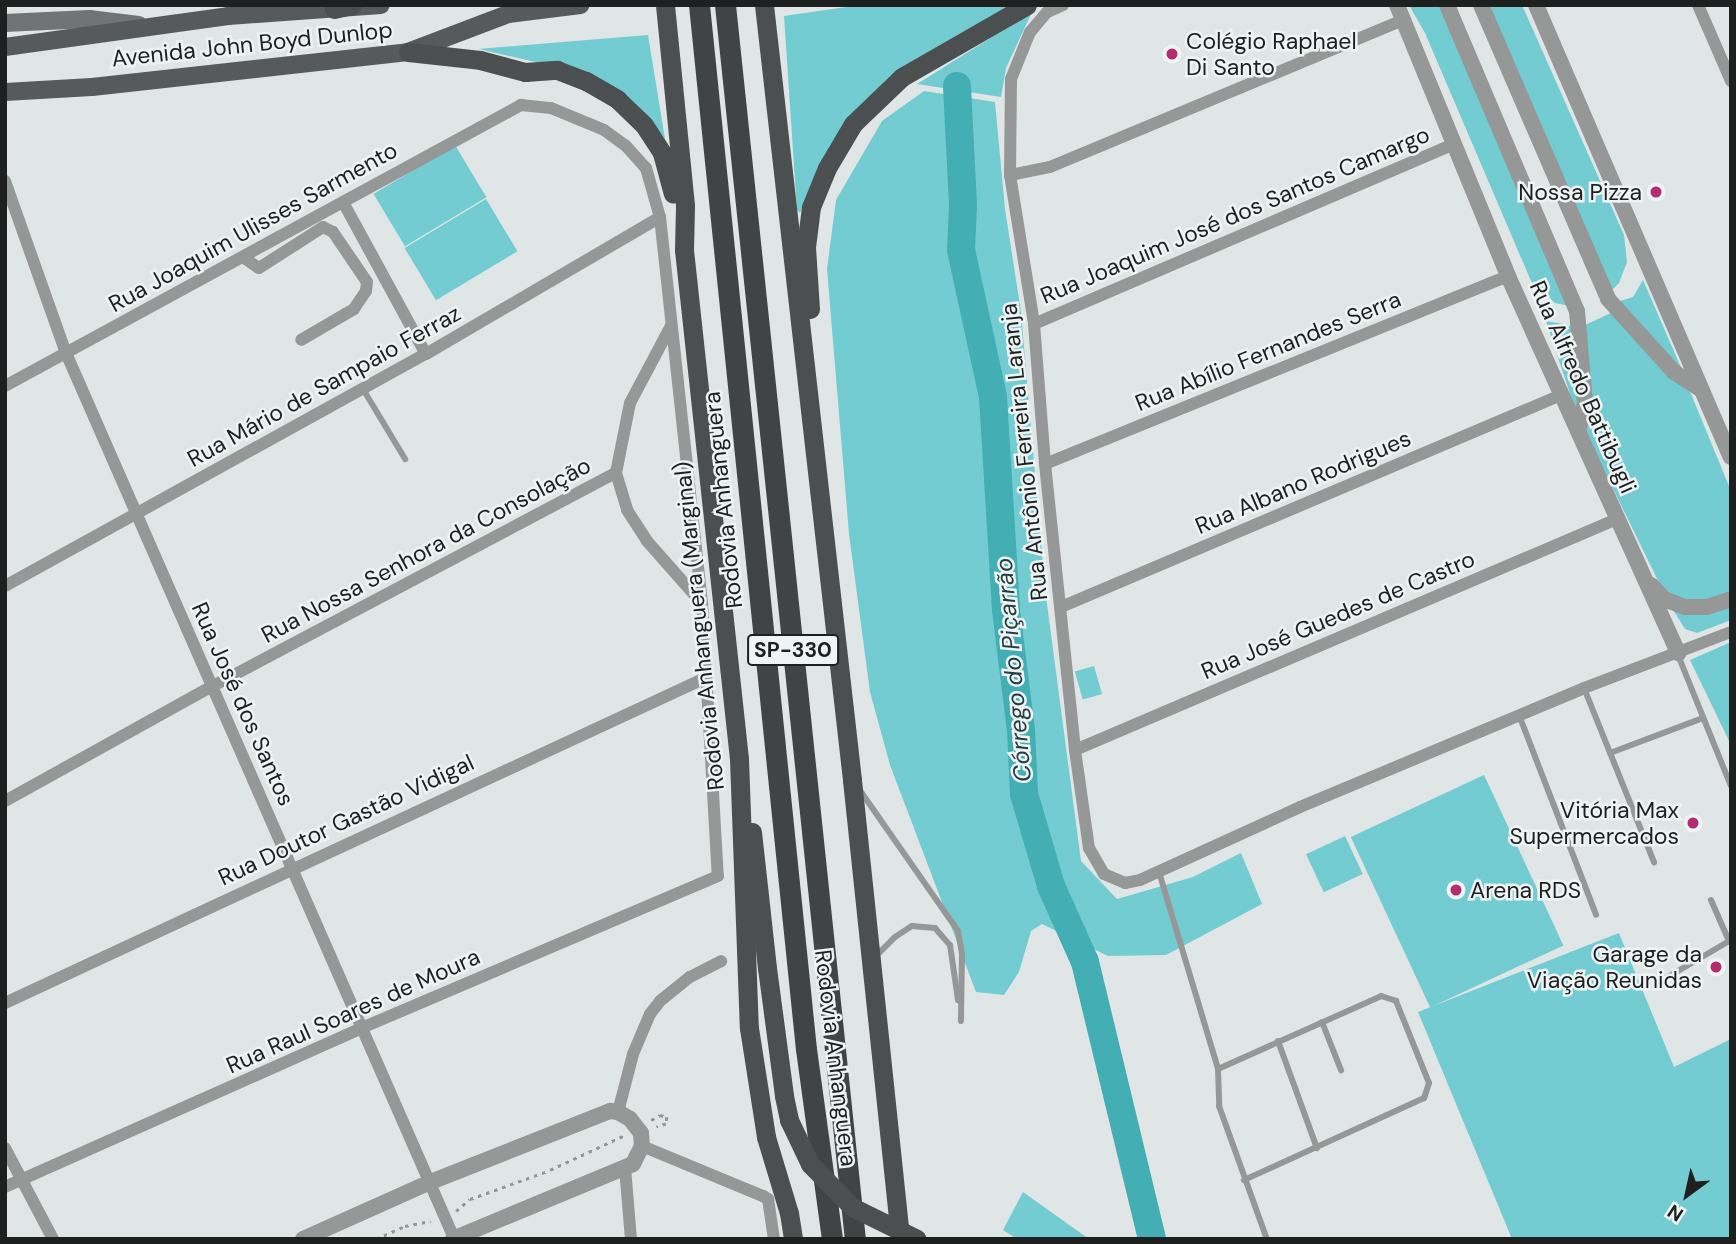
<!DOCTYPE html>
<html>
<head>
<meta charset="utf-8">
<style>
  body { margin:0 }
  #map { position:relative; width:1736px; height:1244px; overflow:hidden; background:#e0e6e6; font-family:"DM Sans",sans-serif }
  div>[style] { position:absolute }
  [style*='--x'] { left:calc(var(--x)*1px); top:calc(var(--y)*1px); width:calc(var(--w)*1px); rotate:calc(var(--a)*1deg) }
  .green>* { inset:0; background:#72ccd1; transform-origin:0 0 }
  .river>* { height:28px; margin:-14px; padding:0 14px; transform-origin:14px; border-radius:14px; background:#43afb5 }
  .path>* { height:2.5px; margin-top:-1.25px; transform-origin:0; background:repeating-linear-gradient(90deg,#939797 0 3.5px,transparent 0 8.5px) }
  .service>* { height:6px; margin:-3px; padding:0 3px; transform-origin:3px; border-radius:3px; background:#969898 }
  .minor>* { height:12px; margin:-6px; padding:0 6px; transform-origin:6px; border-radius:6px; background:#969898 }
  .tertiary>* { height:16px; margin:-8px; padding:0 8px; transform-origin:8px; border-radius:8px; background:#969898 }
  .secondary>* { height:18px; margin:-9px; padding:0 9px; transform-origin:9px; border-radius:9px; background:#717474 }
  .primary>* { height:18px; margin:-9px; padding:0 9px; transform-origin:9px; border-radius:9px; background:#565a5a }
  .trunk>* { height:19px; margin:-9.5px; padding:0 9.5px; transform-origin:9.5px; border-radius:9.5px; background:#4b4f50 }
  .motorway>* { height:21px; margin:-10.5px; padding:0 10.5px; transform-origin:10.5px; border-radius:10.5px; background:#404445 }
  .trunk-bridge>* { height:19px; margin:-9.5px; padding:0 9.5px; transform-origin:9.5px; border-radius:9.5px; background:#4b4f50 }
  .dots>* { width:19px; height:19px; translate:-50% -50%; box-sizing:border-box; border:4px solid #eef3f3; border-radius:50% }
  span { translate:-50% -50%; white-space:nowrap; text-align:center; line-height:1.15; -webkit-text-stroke:5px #eef3f3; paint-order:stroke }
  .shield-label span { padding:2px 5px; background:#eef3f3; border:2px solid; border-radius:5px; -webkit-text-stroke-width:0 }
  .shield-label { font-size:21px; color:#1e2020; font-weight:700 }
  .poi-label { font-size:23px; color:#1e2020 }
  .left { translate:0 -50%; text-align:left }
  .right { translate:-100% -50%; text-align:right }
  .street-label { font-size:23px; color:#1e2020 }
  .water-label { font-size:24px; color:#243d3e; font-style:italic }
  .frame { position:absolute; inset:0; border:7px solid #1e2020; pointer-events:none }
  .north { position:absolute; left:1652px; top:1160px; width:70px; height:70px; -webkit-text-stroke:5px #eef3f3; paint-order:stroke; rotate:213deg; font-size:19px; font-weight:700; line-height:28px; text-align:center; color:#1e2020 }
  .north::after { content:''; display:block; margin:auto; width:24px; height:32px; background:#1e2020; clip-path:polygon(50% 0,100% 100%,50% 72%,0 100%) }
</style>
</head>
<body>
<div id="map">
  <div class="green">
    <i style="clip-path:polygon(860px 5px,1017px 5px,895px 76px,813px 181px,800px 213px,797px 210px,784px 16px)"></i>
    <i style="clip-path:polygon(1409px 5px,1443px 5px,1570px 306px,1555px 303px,1531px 281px,1425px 33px)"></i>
    <i style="clip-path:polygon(1487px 5px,1522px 5px,1624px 235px,1627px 262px,1619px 283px,1610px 292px)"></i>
    <i style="clip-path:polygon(1032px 12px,1006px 68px,1001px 97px,917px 84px)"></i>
    <i style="clip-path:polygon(648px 35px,665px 139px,646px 116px,553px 66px,478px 49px)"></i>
    <i style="clip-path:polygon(924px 91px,995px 102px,1005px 209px,1021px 312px,1045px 589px,1081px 861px,1117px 899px,1193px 877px,1241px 853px,1262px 904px,1166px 955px,1108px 956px,1042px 924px,1031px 931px,1019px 972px,1004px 995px,976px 992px,890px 765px,870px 692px,849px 534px,827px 269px,836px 200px,882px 121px)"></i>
    <i style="left:455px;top:145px;width:61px;height:95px;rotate:59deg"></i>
    <i style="left:486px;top:199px;width:61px;height:95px;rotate:59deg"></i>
    <i style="clip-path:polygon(1643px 280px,1683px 372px,1617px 302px,1633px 297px)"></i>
    <i style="clip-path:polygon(1613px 312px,1689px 389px,1731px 491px,1731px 594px,1692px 602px,1664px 593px,1584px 429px,1583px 326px)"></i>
    <i style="clip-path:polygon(1546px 321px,1575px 326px,1578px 418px)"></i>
    <i style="clip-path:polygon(1731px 603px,1731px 620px,1697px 633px,1685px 629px,1672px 608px)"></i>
    <i style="clip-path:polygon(1731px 642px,1731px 745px,1690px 660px)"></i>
    <i style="left:1094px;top:666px;width:29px;height:20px;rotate:74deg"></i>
    <i style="left:1484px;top:775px;width:188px;height:147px;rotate:65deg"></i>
    <i style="left:1345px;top:836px;width:42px;height:43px;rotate:65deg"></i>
    <i style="clip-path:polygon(1619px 933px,1674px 1067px,1731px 1039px,1731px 1239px,1512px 1239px,1418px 1012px)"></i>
    <i style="clip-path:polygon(1023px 1192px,1089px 1239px,1017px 1239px,1003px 1230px)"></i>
  </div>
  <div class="river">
    <i style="--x:957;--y:86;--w:120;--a:87.1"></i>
    <i style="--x:963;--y:206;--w:44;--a:92.6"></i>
    <i style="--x:961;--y:250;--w:150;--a:77.7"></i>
    <i style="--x:993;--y:397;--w:213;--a:86.5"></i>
    <i style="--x:1006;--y:610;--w:121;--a:82.9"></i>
    <i style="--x:1021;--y:730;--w:64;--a:87.3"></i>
    <i style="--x:1024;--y:794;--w:96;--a:73.6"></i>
    <i style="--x:1051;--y:886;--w:83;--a:65.9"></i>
    <i style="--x:1085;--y:962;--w:285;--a:76.4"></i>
  </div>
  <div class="path">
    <i style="--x:651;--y:1120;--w:10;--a:-29"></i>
    <i style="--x:660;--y:1115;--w:7;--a:16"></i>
    <i style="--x:667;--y:1117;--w:7;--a:98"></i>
    <i style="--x:666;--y:1124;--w:10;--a:163"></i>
    <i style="--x:456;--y:1211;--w:18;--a:-41"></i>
    <i style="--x:470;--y:1199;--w:85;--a:-19.9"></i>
    <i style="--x:550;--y:1170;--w:83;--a:-25"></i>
    <i style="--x:376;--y:1239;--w:32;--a:-24"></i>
    <i style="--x:405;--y:1226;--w:26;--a:-11"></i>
  </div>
  <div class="service">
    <i style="--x:363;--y:389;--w:82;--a:59"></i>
    <i style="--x:1678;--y:655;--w:141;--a:68"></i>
    <i style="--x:1584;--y:688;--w:188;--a:68.1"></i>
    <i style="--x:1519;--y:715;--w:214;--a:68.9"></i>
    <i style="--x:1610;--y:753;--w:99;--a:-20.6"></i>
    <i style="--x:859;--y:789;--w:173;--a:55.1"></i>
    <i style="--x:958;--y:931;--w:23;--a:80"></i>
    <i style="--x:962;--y:954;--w:67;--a:90.9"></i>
    <i style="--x:1159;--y:872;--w:206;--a:73.3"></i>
    <i style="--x:1218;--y:1069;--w:37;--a:88"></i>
    <i style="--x:1219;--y:1106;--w:141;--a:70.2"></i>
    <i style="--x:1711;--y:900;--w:45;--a:66.3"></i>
    <i style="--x:875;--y:957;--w:28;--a:-45"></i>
    <i style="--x:895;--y:937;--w:20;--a:-33"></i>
    <i style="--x:912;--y:926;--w:23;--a:5"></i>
    <i style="--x:935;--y:928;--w:23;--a:49"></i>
    <i style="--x:950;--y:945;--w:56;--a:81.7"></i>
    <i style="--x:1661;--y:981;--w:81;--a:-30.4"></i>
    <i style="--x:1322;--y:1022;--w:52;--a:68.4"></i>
    <i style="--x:1278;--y:1041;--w:114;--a:70"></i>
    <i style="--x:1218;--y:1069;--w:179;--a:-24.1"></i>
    <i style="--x:1381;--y:996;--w:16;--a:18"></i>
    <i style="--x:1396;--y:1001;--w:88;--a:68.1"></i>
    <i style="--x:1429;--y:1083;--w:16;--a:108"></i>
    <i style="--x:1424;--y:1098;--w:198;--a:155.5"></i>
  </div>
  <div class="minor">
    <i style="--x:1063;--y:5;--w:17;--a:156"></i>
    <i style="--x:1047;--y:12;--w:26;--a:130"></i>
    <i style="--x:1030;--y:32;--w:51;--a:112"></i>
    <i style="--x:1011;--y:79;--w:96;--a:90.6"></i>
    <i style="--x:1010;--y:175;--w:151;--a:80.8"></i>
    <i style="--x:1034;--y:324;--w:140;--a:85.5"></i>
    <i style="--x:1045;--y:464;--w:288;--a:84"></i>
    <i style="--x:1075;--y:750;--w:99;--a:81.9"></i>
    <i style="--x:1089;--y:848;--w:30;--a:60"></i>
    <i style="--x:1104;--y:874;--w:23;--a:23"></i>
    <i style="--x:1125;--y:883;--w:15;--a:-11"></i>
    <i style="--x:1140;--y:880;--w:176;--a:-24.5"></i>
    <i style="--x:1300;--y:807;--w:308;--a:-22.7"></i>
    <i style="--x:1584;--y:688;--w:157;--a:-20.9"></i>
    <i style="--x:1698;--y:5;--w:83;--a:66.5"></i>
    <i style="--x:1010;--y:175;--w:41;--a:-11.3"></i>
    <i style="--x:1050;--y:167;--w:383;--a:-22.6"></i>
    <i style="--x:5;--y:181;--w:182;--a:70.5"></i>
    <i style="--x:66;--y:353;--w:966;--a:66.33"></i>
    <i style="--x:343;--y:202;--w:173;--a:61.4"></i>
    <i style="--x:243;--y:257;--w:19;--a:35"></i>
    <i style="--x:259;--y:268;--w:76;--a:-32.6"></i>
    <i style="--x:323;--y:227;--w:11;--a:27"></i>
    <i style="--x:333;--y:232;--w:60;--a:55.8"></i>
    <i style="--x:367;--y:282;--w:9;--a:96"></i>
    <i style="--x:366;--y:291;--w:22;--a:124"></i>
    <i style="--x:354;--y:309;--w:61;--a:149.7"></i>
    <i style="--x:1034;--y:324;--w:456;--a:-23.2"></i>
    <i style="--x:5;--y:386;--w:588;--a:-28.57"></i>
    <i style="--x:521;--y:105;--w:30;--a:6"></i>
    <i style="--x:551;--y:108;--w:57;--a:22.5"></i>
    <i style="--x:604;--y:130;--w:27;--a:36"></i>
    <i style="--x:626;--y:146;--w:30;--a:48"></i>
    <i style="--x:646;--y:168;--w:51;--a:74.1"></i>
    <i style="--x:660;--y:217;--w:387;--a:83.8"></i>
    <i style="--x:702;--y:602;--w:274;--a:86.7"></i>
    <i style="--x:718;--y:876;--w:387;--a:156.9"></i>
    <i style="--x:362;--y:1028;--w:391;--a:156"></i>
    <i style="--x:1045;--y:464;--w:500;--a:-22.1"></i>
    <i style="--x:616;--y:473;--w:39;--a:73"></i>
    <i style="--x:627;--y:510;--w:37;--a:57"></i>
    <i style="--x:647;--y:541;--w:81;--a:48.5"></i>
    <i style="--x:5;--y:586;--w:481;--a:-28.9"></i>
    <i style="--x:426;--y:354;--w:271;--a:-30.3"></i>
    <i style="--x:1061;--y:607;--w:543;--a:-22.98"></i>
    <i style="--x:1075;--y:750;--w:589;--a:-23.08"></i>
    <i style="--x:5;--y:801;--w:235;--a:-29"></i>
    <i style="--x:211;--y:687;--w:458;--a:-27.9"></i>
    <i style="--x:616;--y:473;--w:71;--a:-78.7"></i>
    <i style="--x:630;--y:403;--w:87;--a:-62"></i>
    <i style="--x:5;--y:1003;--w:772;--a:-24.9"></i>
    <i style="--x:618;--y:1112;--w:60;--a:-75.5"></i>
    <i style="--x:633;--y:1054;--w:43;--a:-67"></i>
    <i style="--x:650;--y:1014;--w:16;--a:-52"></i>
    <i style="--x:660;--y:1001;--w:38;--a:-39"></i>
    <i style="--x:690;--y:977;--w:35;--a:-27"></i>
    <i style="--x:642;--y:1146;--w:131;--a:22.5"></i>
    <i style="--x:763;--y:1196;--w:6;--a:31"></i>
    <i style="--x:768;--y:1199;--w:40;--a:81.5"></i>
    <i style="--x:5;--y:1148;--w:103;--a:62.2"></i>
    <i style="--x:625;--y:1168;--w:71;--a:85.2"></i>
  </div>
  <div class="tertiary">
    <i style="--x:1397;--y:5;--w:293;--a:67.7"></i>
    <i style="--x:1508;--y:276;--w:414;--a:65.7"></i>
    <i style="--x:1447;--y:5;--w:332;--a:67"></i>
    <i style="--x:1577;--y:311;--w:92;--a:85"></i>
    <i style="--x:1585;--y:403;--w:29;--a:104"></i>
    <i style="--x:1481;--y:5;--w:320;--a:66.6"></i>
    <i style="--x:1608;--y:299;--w:98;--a:47.9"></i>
    <i style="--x:1674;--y:372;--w:31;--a:33"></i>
    <i style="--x:1536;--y:5;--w:492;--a:66.7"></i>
    <i style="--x:1651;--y:585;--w:19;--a:47"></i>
    <i style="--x:1664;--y:599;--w:22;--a:21"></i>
    <i style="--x:1685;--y:607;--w:22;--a:0"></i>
    <i style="--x:1707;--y:607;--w:25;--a:-18"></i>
    <i style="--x:303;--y:1239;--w:137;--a:-24.1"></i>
    <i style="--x:428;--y:1183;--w:196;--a:-21.6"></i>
    <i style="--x:610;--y:1111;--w:8;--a:7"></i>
    <i style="--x:618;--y:1112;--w:14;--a:30"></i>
    <i style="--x:630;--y:1119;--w:18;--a:52"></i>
    <i style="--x:641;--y:1133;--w:13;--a:86"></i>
    <i style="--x:642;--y:1146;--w:20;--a:117"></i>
    <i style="--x:633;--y:1164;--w:195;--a:157.4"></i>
  </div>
  <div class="secondary">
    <i style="--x:5;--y:23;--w:84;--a:-2.7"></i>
    <i style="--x:89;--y:19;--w:50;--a:6.8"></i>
  </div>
  <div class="primary">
    <i style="--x:5;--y:47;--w:225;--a:-7.9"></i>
    <i style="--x:228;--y:16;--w:153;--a:-4.1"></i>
    <i style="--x:5;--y:92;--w:87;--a:-3.3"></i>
    <i style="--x:92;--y:87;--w:318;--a:-6.3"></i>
    <i style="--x:408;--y:52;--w:107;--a:-20.8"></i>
    <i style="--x:508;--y:14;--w:73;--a:-7.1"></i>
  </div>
  <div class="trunk">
    <i style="--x:665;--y:5;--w:202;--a:84.3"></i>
    <i style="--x:685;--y:206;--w:44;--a:91.3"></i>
    <i style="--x:684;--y:250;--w:512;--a:83.83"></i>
    <i style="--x:739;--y:759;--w:269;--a:87.9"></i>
    <i style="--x:749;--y:1028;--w:110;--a:81.1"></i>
    <i style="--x:766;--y:1137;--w:79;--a:73.2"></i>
    <i style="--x:789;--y:1213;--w:26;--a:81"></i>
    <i style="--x:764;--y:5;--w:780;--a:83.52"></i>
    <i style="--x:852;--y:780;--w:462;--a:84"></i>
    <i style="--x:334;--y:9;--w:18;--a:-13"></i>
    <i style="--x:408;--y:52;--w:72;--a:6.3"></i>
    <i style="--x:480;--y:60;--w:47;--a:14.9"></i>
    <i style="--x:525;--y:72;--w:32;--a:-4"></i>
    <i style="--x:557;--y:70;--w:31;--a:21"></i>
    <i style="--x:586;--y:81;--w:36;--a:30"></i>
    <i style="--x:617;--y:99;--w:37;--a:44"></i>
    <i style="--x:644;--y:125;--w:33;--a:57"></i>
    <i style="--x:662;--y:153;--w:42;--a:75"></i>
    <i style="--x:810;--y:309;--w:62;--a:-93.7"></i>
    <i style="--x:806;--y:247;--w:40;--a:-82.9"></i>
    <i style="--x:811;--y:207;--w:42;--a:-67.7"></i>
    <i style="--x:827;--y:168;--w:51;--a:-59.4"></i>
    <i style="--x:853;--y:124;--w:68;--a:-43.8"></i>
    <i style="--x:902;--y:77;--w:144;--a:-29.9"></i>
    <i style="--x:752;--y:832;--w:137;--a:83.7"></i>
  </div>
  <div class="motorway">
    <i style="--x:699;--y:5;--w:1049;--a:84.15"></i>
    <i style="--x:806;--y:1049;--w:192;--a:82.2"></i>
    <i style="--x:725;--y:5;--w:1241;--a:83.99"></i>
  </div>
  <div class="trunk-bridge">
    <i style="--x:767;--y:968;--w:129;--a:82.4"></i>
    <i style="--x:784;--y:1096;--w:25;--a:78"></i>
    <i style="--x:789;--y:1120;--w:49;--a:64.5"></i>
    <i style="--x:810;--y:1164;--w:60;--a:45.7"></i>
    <i style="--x:852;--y:1207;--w:72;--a:26.2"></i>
  </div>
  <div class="dots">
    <i style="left:1172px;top:54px;background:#b22c70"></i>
    <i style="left:1656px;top:192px;background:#b22c70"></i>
    <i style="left:1693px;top:823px;background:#b22c70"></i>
    <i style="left:1456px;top:890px;background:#b22c70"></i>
    <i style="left:1716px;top:967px;background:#b22c70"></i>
  </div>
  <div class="shield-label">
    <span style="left:793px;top:650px">SP-330</span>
  </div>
  <div class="poi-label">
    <span class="left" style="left:1186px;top:54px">Colégio Raphael<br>Di Santo</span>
    <span class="right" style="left:1642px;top:192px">Nossa Pizza</span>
    <span class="right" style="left:1679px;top:823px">Vitória Max<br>Supermercados</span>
    <span class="left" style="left:1470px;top:890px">Arena RDS</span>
    <span class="right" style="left:1702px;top:967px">Garage da<br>Viação Reunidas</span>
  </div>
  <div class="street-label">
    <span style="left:252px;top:44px;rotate:-6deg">Avenida John Boyd Dunlop</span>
    <span style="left:1235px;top:215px;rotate:-23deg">Rua Joaquim José dos Santos Camargo</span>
    <span style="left:253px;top:227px;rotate:-29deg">Rua Joaquim Ulisses Sarmento</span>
    <span style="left:1268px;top:351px;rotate:-22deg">Rua Abílio Fernandes Serra</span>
    <span style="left:324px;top:386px;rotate:-29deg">Rua Mário de Sampaio Ferraz</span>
    <span style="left:1583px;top:387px;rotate:66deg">Rua Alfredo Battibugli</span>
    <span style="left:1024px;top:452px;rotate:-96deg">Rua Antônio Ferreira Laranja</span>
    <span style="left:1303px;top:482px;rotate:-23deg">Rua Albano Rodrigues</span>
    <span style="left:723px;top:500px;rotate:-96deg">Rodovia Anhanguera</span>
    <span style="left:426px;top:550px;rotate:-28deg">Rua Nossa Senhora da Consolação</span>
    <span style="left:1338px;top:615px;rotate:-23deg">Rua José Guedes de Castro</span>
    <span style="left:699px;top:626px;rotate:-96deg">Rodovia Anhanguera (Marginal)</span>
    <span style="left:243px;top:704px;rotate:66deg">Rua José dos Santos</span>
    <span style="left:346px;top:820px;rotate:-25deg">Rua Doutor Gastão Vidigal</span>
    <span style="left:353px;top:1011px;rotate:-24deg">Rua Raul Soares de Moura</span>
    <span style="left:836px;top:1058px;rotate:83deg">Rodovia Anhanguera</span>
  </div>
  <div class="water-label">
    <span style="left:1013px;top:670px;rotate:-95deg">Córrego do Piçarrão</span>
  </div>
  <div class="frame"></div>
  <div class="north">N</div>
</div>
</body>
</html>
